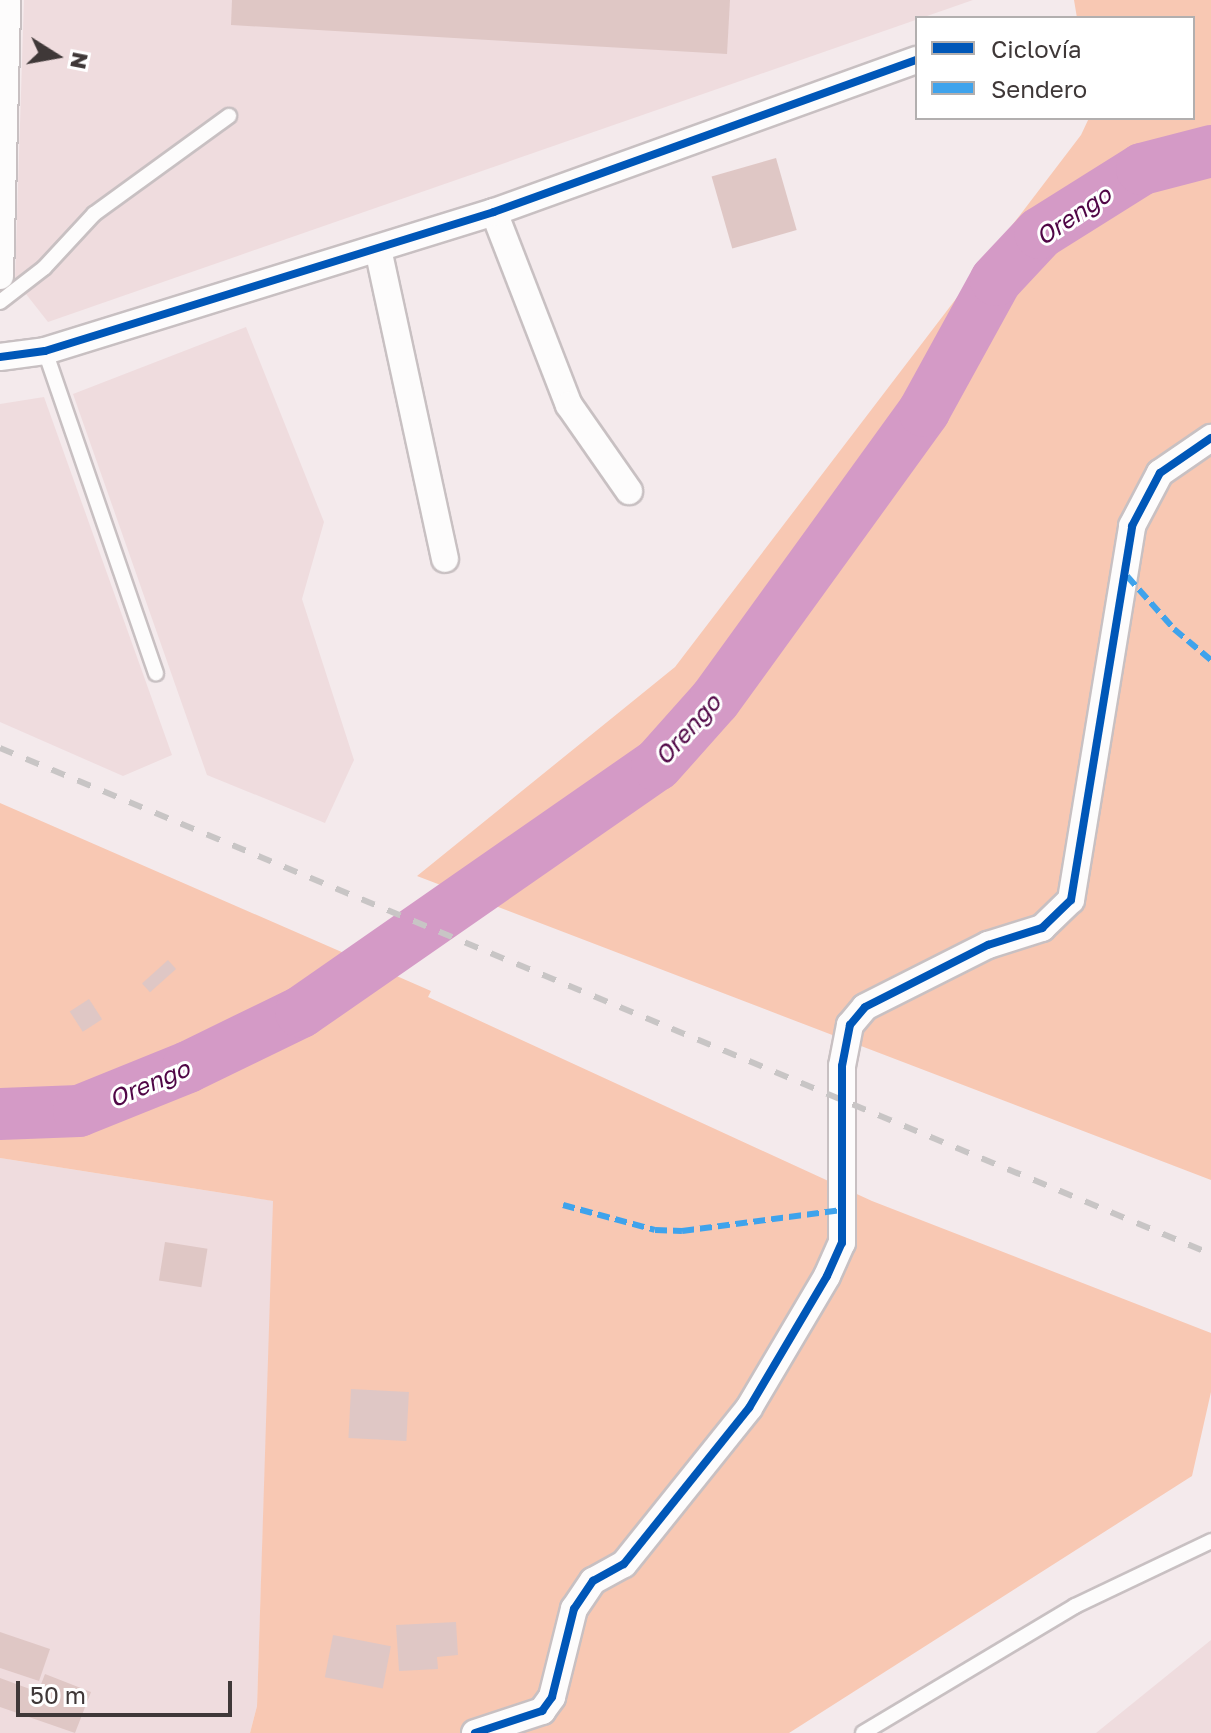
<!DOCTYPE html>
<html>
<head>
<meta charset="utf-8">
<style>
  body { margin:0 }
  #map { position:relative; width:1211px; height:1733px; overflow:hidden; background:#f4eaec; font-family:"Golos Text",sans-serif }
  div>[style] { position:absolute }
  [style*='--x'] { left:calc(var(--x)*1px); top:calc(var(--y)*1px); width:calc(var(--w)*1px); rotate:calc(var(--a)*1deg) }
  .built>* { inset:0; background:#efdcde }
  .green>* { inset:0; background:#f8c8b3 }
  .river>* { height:52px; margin:-26px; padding:0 26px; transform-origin:26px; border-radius:26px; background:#d49ac6 }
  .building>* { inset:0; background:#dfc7c5; transform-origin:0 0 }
  .roads { filter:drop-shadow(2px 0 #c8c0c2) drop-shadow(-2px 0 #c8c0c2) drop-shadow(0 2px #c8c0c2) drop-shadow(0 -2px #c8c0c2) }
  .service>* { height:14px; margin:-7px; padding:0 7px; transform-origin:7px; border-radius:7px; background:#fdfcfc }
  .minor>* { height:26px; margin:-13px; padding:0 13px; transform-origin:13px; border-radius:13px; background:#fdfcfc }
  .rail>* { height:6px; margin-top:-3px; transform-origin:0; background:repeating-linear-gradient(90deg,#c8c5c5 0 14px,transparent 0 28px) }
  .quiet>* { height:6px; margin-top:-3px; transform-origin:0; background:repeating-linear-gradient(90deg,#3fa3ec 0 12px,transparent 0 18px) }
  .cycleway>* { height:8px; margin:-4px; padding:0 4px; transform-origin:4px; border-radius:4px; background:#0057b8 }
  span { translate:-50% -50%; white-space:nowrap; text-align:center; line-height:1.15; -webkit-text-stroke:6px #fff; paint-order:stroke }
  .water-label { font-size:24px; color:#500646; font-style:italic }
  .legend { position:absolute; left:915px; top:16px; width:280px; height:104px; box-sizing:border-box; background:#fff; border:2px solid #b2afaf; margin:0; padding:10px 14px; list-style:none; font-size:24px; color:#3f3838 }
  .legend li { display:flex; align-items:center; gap:16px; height:40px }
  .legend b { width:40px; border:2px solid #b2afaf }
  .north { position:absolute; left:16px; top:16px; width:80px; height:80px; -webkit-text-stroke:6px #fff; paint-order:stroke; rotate:101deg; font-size:22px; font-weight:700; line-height:32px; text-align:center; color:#3f3838 }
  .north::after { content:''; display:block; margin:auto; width:28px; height:36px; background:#3f3838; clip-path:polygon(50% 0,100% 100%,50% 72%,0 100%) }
  .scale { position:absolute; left:16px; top:1681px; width:216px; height:36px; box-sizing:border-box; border:4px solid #3f3838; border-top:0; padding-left:10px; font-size:24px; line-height:28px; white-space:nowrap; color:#3f3838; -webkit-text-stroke:6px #fff; paint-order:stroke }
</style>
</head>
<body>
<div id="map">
  <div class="built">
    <i style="clip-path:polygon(24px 0,973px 0,48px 322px,15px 280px)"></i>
    <i style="clip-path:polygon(246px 327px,324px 522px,302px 599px,354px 760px,325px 823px,207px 775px,73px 394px)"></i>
    <i style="clip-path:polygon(44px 397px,172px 755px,123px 776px,0 722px,0 404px)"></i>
    <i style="clip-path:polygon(0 1158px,274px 1201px,257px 1706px,250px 1733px,0 1733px)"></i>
    <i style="clip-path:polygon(1211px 1640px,1211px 1733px,1096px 1733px)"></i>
  </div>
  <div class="green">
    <i style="clip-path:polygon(1074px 0,1211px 0,1211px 1180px,417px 876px,675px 667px,1081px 135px,1089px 118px,1193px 118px,1193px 18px,1077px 18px)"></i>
    <i style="clip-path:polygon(0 803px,431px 991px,428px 997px,872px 1201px,1211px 1333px,1211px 1392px,1192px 1476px,789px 1733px,250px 1733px,257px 1706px,273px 1201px,0 1158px)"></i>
  </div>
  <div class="river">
    <i style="--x:0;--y:1114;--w:79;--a:-2.2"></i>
    <i style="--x:79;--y:1111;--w:118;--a:-22"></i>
    <i style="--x:188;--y:1067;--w:126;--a:-26"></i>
    <i style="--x:301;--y:1012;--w:433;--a:-34.8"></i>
    <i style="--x:657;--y:765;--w:87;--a:-48.3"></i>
    <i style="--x:715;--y:700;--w:357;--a:-54.1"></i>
    <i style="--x:924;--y:411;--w:149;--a:-61.2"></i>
    <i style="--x:996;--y:280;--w:64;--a:-46.9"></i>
    <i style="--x:1040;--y:233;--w:120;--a:-32.1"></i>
    <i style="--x:1142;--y:169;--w:71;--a:-14.6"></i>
  </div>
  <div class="building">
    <i style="clip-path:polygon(232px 0,730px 0,727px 54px,231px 25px)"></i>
    <i style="left:776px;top:158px;width:75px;height:67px;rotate:74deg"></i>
    <i style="left:168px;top:960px;width:12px;height:35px;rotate:48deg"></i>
    <i style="left:89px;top:999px;width:24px;height:23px;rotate:57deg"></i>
    <i style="left:165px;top:1242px;width:43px;height:39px;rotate:9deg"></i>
    <i style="left:351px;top:1389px;width:58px;height:49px;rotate:3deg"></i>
    <i style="clip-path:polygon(456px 1622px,458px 1655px,437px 1657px,438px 1669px,399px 1671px,396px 1625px)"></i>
    <i style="clip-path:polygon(0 1632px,50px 1649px,39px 1681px,0 1668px)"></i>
    <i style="left:333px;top:1635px;width:59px;height:43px;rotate:11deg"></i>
    <i style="clip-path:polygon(45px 1674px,91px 1692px,75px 1733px,0 1707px,0 1678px,38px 1692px)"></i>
  </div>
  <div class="roads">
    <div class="service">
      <i style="--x:0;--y:302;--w:56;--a:-37.7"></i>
      <i style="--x:44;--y:268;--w:74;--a:-47.2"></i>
      <i style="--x:94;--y:214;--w:167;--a:-36"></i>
      <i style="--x:45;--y:351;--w:341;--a:71"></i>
      <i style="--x:863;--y:1733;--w:247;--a:-30.9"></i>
      <i style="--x:1075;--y:1606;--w:151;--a:-25.5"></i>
    </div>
    <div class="minor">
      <i style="--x:494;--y:212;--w:207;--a:68.8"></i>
      <i style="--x:569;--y:405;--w:105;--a:55.1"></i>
      <i style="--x:378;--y:249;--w:317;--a:77.8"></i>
      <i style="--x:0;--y:276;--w:276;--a:-88.5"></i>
      <i style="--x:0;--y:357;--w:45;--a:-7.6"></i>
      <i style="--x:45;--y:351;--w:470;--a:-17.2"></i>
      <i style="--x:494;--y:212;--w:449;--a:-19.8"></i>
      <i style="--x:475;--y:1733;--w:71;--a:-18.2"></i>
      <i style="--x:542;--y:1711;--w:17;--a:-54"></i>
      <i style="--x:552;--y:1697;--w:91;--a:-76"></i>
      <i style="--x:574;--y:1609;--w:34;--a:-56"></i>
      <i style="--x:593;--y:1581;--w:35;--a:-29"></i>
      <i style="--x:624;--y:1564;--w:200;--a:-51.3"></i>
      <i style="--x:749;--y:1408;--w:153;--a:-59.4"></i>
      <i style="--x:827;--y:1276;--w:36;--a:-66"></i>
      <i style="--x:842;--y:1243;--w:177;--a:-90"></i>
      <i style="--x:842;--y:1066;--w:42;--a:-79"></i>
      <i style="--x:850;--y:1025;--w:23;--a:-50"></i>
      <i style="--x:865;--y:1007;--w:138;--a:-26.8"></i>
      <i style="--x:988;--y:945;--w:57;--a:-17.5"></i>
      <i style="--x:1042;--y:928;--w:40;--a:-44"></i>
      <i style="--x:1071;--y:900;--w:379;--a:-80.7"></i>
      <i style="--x:1132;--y:526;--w:60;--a:-62.2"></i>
      <i style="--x:1160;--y:473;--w:62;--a:-34.5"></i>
    </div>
  </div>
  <div class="rail">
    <i style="--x:0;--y:748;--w:1312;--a:22.68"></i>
  </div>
  <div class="quiet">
    <i style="--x:1127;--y:576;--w:71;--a:48.4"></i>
    <i style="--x:1174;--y:629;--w:48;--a:40"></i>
    <i style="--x:563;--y:1205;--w:95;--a:15.2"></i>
    <i style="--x:655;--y:1230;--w:27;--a:2"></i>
    <i style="--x:682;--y:1231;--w:161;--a:-7.5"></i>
  </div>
  <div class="cycleway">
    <i style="--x:0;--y:357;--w:45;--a:-7.6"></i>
    <i style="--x:45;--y:351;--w:470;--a:-17.2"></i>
    <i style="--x:494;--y:212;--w:449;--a:-19.8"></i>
    <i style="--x:475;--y:1733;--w:71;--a:-18.2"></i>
    <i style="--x:542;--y:1711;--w:17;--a:-54"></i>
    <i style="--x:552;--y:1697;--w:91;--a:-76"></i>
    <i style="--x:574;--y:1609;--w:34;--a:-56"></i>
    <i style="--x:593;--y:1581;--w:35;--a:-29"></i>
    <i style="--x:624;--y:1564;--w:200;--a:-51.3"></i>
    <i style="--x:749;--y:1408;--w:153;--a:-59.4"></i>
    <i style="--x:827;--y:1276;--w:36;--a:-66"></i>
    <i style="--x:842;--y:1243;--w:177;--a:-90"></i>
    <i style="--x:842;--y:1066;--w:42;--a:-79"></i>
    <i style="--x:850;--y:1025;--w:23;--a:-50"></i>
    <i style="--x:865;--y:1007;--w:138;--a:-26.8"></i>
    <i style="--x:988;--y:945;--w:57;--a:-17.5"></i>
    <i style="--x:1042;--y:928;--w:40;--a:-44"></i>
    <i style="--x:1071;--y:900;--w:379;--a:-80.7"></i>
    <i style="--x:1132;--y:526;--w:60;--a:-62.2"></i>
    <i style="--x:1160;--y:473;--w:62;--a:-34.5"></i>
  </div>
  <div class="water-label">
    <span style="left:1073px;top:215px;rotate:-34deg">Orengo</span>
    <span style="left:687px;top:729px;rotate:-48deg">Orengo</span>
    <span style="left:149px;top:1083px;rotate:-23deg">Orengo</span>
  </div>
  <ul class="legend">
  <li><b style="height:10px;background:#0057b8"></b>Ciclovía</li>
  <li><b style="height:10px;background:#3fa3ec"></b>Sendero</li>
  </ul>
  <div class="north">N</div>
  <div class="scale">50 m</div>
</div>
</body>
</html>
